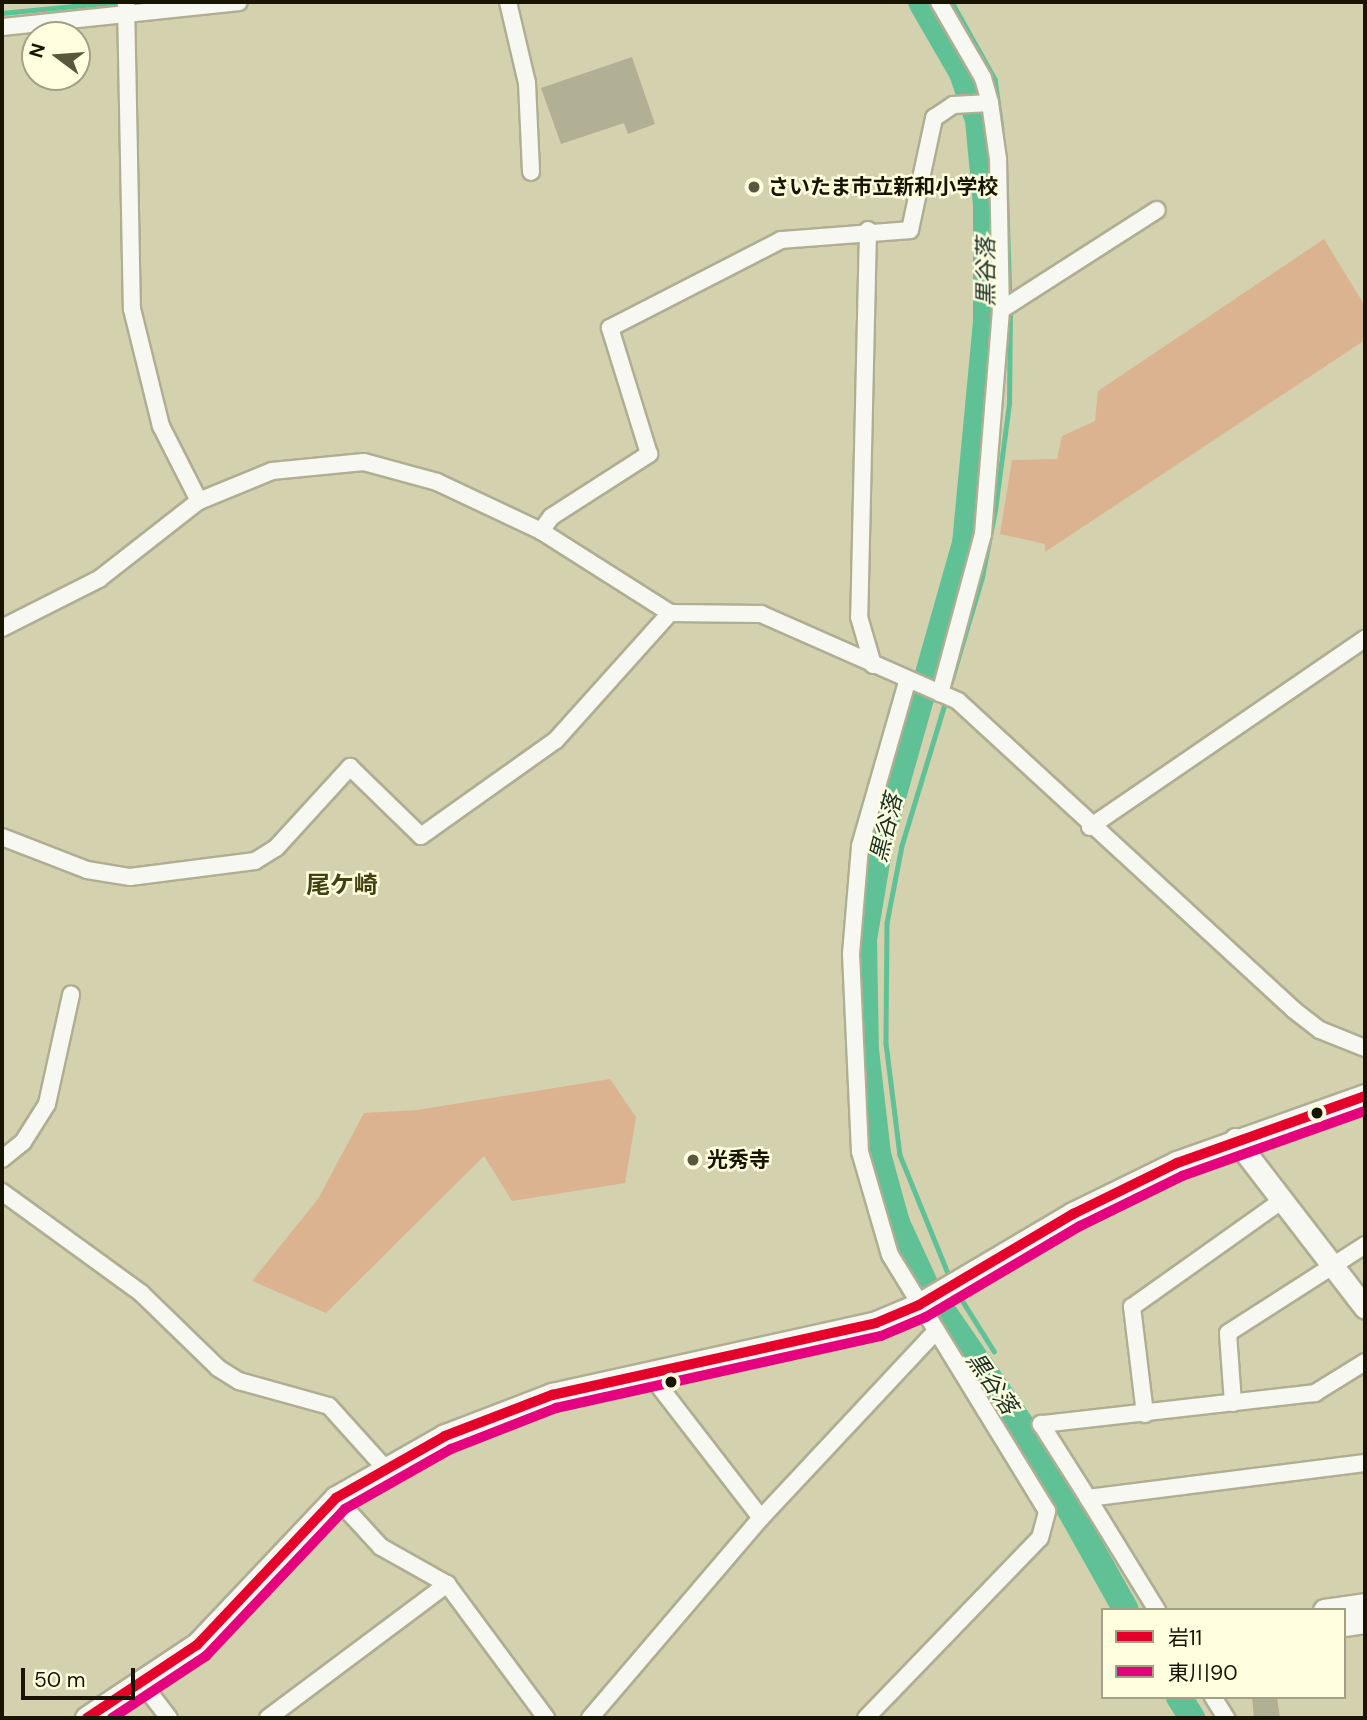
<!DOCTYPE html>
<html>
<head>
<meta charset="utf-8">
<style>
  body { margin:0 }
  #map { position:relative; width:1367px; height:1720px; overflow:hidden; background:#d3d1ae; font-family:"DM Sans","Noto Sans JP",sans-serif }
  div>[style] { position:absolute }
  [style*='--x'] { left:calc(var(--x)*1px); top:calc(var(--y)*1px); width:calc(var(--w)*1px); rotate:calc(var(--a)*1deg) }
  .green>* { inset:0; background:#dcb391 }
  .stream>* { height:4.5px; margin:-2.25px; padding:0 2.25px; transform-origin:2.25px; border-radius:2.25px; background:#60c196 }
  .river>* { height:26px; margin:-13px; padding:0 13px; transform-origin:13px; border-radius:13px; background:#60c196 }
  .building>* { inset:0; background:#b1af94 }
  .roads { filter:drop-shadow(2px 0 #b0ae92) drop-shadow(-2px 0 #b0ae92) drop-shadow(0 2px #b0ae92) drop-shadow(0 -2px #b0ae92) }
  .minor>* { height:16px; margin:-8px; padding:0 8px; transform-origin:8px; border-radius:8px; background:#f8f8f3 }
  .tertiary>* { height:21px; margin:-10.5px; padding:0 10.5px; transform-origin:10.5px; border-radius:10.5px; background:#f8f8f3 }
  .secondary>* { height:23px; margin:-11.5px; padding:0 11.5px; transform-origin:11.5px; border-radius:11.5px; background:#f8f8f3 }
  .bus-1>* { height:10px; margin:-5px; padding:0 5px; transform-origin:5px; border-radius:5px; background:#e4002b }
  .bus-2>* { height:10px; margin:-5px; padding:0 5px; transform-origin:5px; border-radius:5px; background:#e5007d }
  .dots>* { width:19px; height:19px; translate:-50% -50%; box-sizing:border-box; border:4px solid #fffede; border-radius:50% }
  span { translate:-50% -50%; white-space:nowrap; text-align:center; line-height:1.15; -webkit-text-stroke:5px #fffede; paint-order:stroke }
  .poi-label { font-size:21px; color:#171500; font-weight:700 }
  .left { translate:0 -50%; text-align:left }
  .water-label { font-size:23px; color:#1a3027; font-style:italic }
  .quarter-label { font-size:24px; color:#434011; font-weight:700 }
  .frame { position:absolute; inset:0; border:4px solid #171500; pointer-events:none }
  .legend { position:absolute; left:1101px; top:1608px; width:245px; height:91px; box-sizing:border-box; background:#fffede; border:2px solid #a2a185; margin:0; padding:9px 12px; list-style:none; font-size:21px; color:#171500 }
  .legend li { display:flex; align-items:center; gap:14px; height:35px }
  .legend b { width:35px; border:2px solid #a2a185 }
  .north { position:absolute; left:21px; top:21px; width:70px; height:70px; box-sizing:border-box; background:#fffede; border:2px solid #a2a185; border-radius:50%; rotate:286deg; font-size:19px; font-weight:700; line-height:28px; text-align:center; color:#171500 }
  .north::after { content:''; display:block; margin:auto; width:24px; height:32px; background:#59573d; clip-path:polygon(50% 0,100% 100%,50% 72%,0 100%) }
  .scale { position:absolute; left:21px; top:1668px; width:114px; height:32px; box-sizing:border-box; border:4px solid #171500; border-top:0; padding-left:9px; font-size:21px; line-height:24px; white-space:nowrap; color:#171500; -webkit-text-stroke:5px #fffede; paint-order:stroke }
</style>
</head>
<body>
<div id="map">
  <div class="green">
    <i style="clip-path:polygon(1324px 239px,1365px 306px,1365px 340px,1045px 552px,1045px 544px,1000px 534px,1012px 460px,1057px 459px,1062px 436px,1095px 421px,1098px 391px)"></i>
    <i style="clip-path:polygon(610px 1079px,636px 1117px,625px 1183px,512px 1201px,484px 1156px,326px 1313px,252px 1281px,318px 1199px,364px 1113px,417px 1110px)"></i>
  </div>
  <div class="stream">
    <i style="--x:952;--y:2;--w:88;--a:60.8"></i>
    <i style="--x:995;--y:79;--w:50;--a:82"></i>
    <i style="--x:2;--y:13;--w:113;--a:-5.6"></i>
    <i style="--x:1006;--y:176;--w:124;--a:88.2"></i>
    <i style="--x:948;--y:692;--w:120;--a:-73.5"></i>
    <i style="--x:982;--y:577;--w:68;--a:-79"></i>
    <i style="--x:995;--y:510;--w:108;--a:-82.5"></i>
    <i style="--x:1009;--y:403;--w:94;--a:-89.4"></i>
    <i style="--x:946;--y:701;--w:152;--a:106.9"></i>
    <i style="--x:902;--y:846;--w:78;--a:101"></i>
    <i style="--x:887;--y:923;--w:120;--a:90.5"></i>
    <i style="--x:886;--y:1043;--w:113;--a:82.9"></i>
    <i style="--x:900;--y:1155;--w:133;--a:67.9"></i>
    <i style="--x:957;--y:1292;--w:70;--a:57.9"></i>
  </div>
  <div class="river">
    <i style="--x:921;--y:2;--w:82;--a:60"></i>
    <i style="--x:962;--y:73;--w:50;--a:71.2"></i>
    <i style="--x:978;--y:120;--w:84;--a:84.6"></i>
    <i style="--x:986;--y:204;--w:118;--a:90"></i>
    <i style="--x:986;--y:322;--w:222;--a:95.4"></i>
    <i style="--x:965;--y:543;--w:308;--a:105.8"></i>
    <i style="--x:881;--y:839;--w:101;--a:99.6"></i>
    <i style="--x:864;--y:939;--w:111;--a:89"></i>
    <i style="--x:866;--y:1050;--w:105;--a:83.4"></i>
    <i style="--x:878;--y:1154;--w:72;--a:74.6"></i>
    <i style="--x:897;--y:1223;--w:72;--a:65.2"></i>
    <i style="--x:927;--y:1288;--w:173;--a:55.4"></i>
    <i style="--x:1025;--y:1430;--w:206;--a:60.7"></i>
    <i style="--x:1179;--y:1697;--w:25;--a:58"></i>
  </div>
  <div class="building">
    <i style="clip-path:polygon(632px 57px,655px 124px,628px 134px,624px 123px,561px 144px,541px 88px)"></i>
    <i style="clip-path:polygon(1252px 1697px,1277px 1697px,1280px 1718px,1254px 1718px)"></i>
  </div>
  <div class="roads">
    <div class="minor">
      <i style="--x:126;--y:2;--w:307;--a:88.9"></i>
      <i style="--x:132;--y:309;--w:121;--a:76.1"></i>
      <i style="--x:161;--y:426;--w:84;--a:63.1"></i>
      <i style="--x:508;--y:2;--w:83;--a:76.8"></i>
      <i style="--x:527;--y:83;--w:89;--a:87.4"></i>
      <i style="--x:939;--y:2;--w:88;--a:59.9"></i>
      <i style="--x:983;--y:78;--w:26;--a:74"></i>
      <i style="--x:990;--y:103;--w:57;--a:81.9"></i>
      <i style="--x:998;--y:159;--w:151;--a:88.9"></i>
      <i style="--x:1001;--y:310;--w:225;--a:94.6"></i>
      <i style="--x:983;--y:534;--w:165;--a:105.1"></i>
      <i style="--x:2;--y:27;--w:238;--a:-6"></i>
      <i style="--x:868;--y:230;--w:387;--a:91.3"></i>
      <i style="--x:859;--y:617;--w:50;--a:73.7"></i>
      <i style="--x:1001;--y:310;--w:185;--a:-32.7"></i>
      <i style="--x:541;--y:531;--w:17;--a:-54"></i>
      <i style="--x:551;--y:517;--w:117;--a:-32.7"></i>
      <i style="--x:649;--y:454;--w:132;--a:-107.2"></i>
      <i style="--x:610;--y:328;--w:192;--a:-27.2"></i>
      <i style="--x:781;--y:240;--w:129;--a:-4.4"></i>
      <i style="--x:910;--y:230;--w:115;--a:-77.9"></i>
      <i style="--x:934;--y:118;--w:23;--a:-34"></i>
      <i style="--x:953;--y:105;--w:37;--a:-3"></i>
      <i style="--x:2;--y:628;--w:109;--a:-26.8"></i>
      <i style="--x:99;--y:579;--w:127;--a:-38"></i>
      <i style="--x:199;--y:501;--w:79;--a:-22.3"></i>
      <i style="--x:272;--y:471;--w:92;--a:-5.6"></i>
      <i style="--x:364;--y:462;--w:76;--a:15.3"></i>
      <i style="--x:437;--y:482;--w:115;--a:25.2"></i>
      <i style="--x:541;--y:531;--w:153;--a:32.4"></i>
      <i style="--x:670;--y:613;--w:91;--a:0.6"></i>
      <i style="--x:761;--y:614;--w:215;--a:23.8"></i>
      <i style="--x:958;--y:701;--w:456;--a:42.6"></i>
      <i style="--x:1294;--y:1010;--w:33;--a:38"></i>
      <i style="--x:1320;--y:1030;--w:48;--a:21.8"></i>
      <i style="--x:1090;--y:827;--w:333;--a:-34.4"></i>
      <i style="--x:2;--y:837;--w:91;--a:21.2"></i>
      <i style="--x:87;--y:870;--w:44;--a:9.2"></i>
      <i style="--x:130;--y:877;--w:126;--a:-7.3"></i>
      <i style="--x:255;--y:861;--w:25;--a:-32"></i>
      <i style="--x:276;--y:848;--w:110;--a:-47.6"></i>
      <i style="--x:350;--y:767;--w:99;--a:44.2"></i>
      <i style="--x:421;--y:836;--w:166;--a:-35.4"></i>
      <i style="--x:556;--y:740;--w:171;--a:-48.1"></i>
      <i style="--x:2;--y:1159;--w:27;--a:-39"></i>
      <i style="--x:23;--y:1142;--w:45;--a:-57.7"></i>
      <i style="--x:47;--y:1104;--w:112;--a:-77.6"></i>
      <i style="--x:2;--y:1192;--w:172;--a:36"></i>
      <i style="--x:141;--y:1293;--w:107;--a:44.2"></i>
      <i style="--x:218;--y:1368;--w:25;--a:32"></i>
      <i style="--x:239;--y:1381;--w:93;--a:15.5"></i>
      <i style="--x:329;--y:1406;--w:82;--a:48"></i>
      <i style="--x:1365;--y:1362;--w:59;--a:148.2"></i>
      <i style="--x:1315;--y:1393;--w:276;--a:173.5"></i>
      <i style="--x:1041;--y:1424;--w:88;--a:57.6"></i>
      <i style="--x:1088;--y:1498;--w:279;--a:-7.2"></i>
      <i style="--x:649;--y:1373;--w:183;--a:52.3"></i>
      <i style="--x:1233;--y:1403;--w:70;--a:-94.1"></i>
      <i style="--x:1228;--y:1333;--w:163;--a:-32.7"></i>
      <i style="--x:1145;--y:1414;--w:108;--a:-96.9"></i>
      <i style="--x:1132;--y:1307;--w:183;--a:-35.4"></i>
      <i style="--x:336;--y:1498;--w:67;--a:47.4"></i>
      <i style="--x:381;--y:1547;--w:76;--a:29.3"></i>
      <i style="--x:447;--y:1584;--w:167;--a:53.5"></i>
      <i style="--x:1088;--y:1498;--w:132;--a:58.4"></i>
      <i style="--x:142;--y:1683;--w:44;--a:52.4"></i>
      <i style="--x:1213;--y:1697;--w:25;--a:58"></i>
      <i style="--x:268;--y:1718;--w:224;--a:-36.8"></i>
      <i style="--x:590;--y:1718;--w:263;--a:-49.5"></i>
      <i style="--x:761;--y:1518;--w:253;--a:-46.9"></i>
      <i style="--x:866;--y:1718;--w:250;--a:-46"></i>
      <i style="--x:1040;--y:1538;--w:28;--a:-75"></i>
      <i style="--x:1047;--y:1511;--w:300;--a:-121.5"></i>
      <i style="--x:890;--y:1255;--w:107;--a:-106.2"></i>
      <i style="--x:860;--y:1152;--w:198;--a:-92.6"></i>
      <i style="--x:851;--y:954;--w:108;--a:-85.2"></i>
      <i style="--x:860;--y:846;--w:171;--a:-74"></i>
    </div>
    <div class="tertiary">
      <i style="--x:1235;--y:1139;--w:213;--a:52.4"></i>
      <i style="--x:1324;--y:1610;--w:41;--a:-8.3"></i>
      <i style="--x:1344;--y:1625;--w:21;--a:-8"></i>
    </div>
    <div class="secondary">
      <i style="--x:87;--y:1718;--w:132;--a:-33.6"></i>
      <i style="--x:197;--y:1645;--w:202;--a:-46.6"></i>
      <i style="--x:336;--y:1498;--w:125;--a:-29.6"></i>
      <i style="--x:445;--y:1436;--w:115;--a:-21"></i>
      <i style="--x:552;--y:1395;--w:332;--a:-12.5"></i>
      <i style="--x:876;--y:1323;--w:47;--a:-22.7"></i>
      <i style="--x:919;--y:1305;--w:179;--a:-30.6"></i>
      <i style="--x:1073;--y:1214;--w:116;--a:-26.1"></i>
      <i style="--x:1177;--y:1163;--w:200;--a:-19.6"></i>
    </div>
  </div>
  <div class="bus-1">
    <i style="--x:87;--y:1718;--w:132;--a:-33.6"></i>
    <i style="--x:197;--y:1645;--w:202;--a:-46.6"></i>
    <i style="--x:336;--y:1498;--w:125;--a:-29.6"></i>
    <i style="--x:445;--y:1436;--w:115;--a:-21"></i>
    <i style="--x:552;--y:1395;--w:332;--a:-12.5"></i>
    <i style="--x:876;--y:1323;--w:47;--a:-22.7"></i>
    <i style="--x:919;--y:1305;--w:179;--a:-30.6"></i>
    <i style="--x:1073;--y:1214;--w:116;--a:-26.1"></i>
    <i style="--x:1177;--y:1163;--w:200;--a:-19.6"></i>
  </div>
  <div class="bus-2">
    <i style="--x:112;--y:1718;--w:113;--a:-33.4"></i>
    <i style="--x:206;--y:1656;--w:202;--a:-46.6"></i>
    <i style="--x:345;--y:1509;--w:122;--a:-29.5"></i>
    <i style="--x:451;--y:1449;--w:113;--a:-21.3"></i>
    <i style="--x:556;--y:1408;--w:333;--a:-12.5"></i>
    <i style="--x:881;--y:1336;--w:49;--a:-22.9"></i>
    <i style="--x:926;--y:1317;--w:179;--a:-30.6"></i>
    <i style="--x:1080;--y:1226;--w:114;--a:-26.1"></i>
    <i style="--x:1182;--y:1176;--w:194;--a:-19.6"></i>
  </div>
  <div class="dots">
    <i style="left:754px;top:187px;background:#59573d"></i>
    <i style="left:1317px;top:1113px;background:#171500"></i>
    <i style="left:693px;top:1160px;background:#59573d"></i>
    <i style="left:671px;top:1382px;background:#171500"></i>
  </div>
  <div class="poi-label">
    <span class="left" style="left:768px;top:187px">さいたま市立新和小学校</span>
    <span class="left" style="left:707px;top:1160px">光秀寺</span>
  </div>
  <div class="water-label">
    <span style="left:986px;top:272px;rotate:-90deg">黒谷落</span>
    <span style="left:886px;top:828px;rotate:-76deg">黒谷落</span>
    <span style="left:992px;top:1383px;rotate:55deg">黒谷落</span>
  </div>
  <div class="quarter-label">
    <span style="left:342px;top:885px">尾ケ崎</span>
  </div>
  <div class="frame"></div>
  <ul class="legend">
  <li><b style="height:9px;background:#e4002b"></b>岩11</li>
  <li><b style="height:9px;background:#e5007d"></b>東川90</li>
  </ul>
  <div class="north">N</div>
  <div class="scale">50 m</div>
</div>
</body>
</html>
